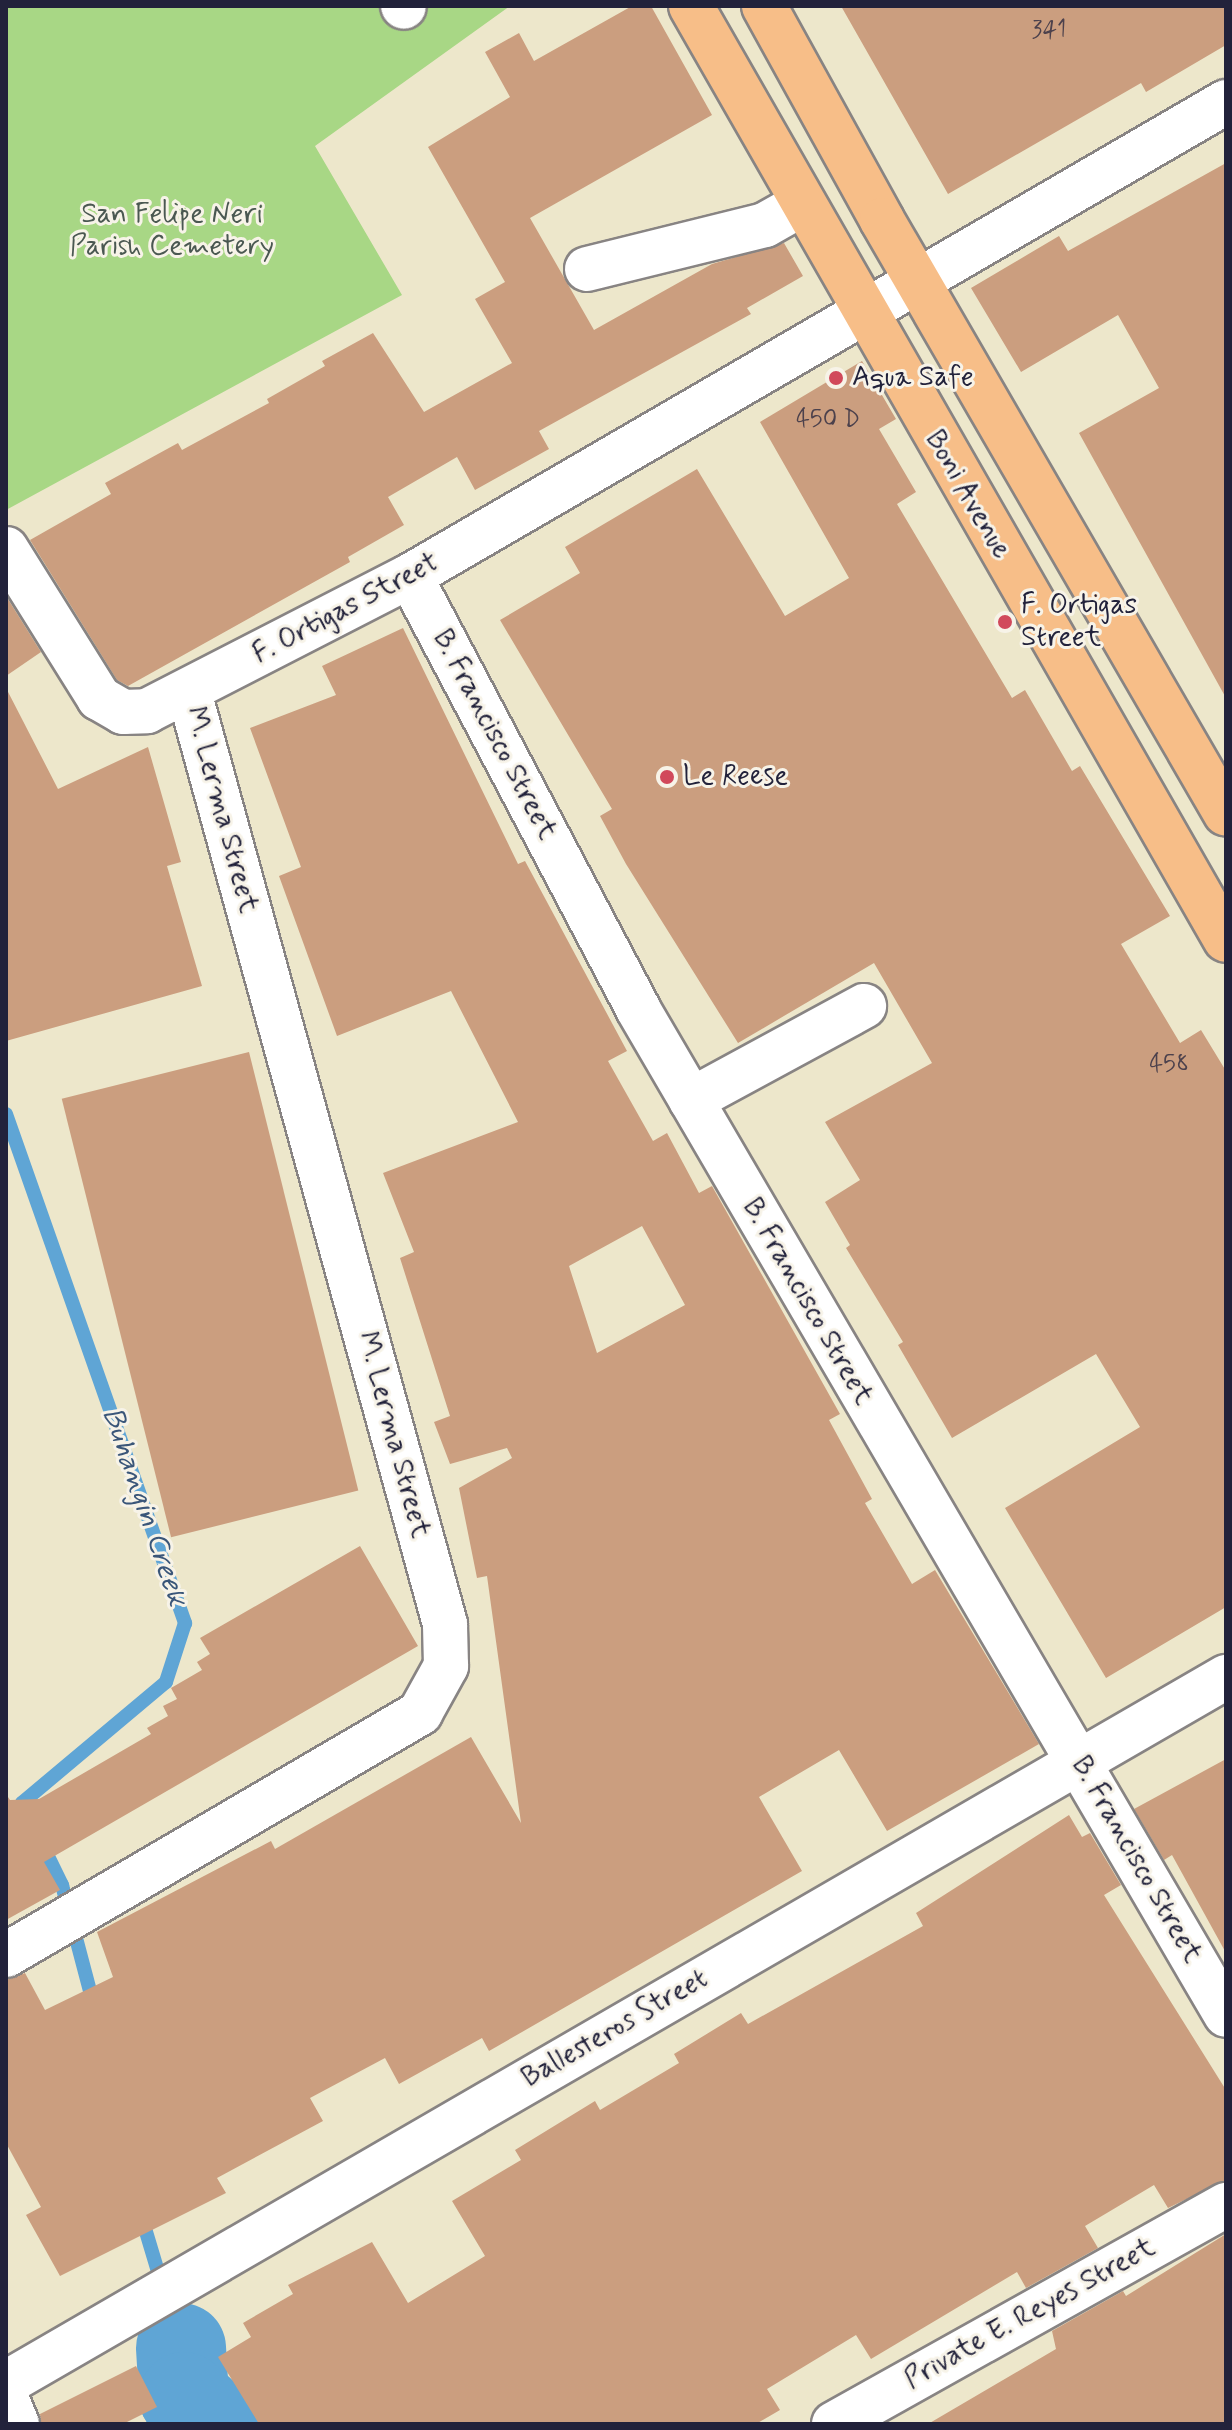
<!DOCTYPE html>
<html>
<head>
<meta charset="utf-8">
<style>
  body { margin:0 }
  #map { position:relative; width:1232px; height:2430px; overflow:hidden; background:#ede7cb; font-family:Mynerve,sans-serif }
  div>[style] { position:absolute }
  [style*='--x'] { left:calc(var(--x)*1px); top:calc(var(--y)*1px); width:calc(var(--w)*1px); rotate:calc(var(--a)*1deg) }
  .green>* { inset:0; background:#a8d785 }
  .stream>* { height:14px; margin:-7px; padding:0 7px; transform-origin:7px; border-radius:7px; background:#5fa5d5 }
  .river>* { height:90px; margin:-45px; padding:0 45px; transform-origin:45px; border-radius:45px; background:#5fa5d5 }
  .building>* { inset:0; background:#cb9e7f; transform-origin:0 0 }
  .roads { filter:drop-shadow(2px 0 #888483) drop-shadow(-2px 0 #888483) drop-shadow(0 2px #888483) drop-shadow(0 -2px #888483) }
  .minor>* { height:44px; margin:-22px; padding:0 22px; transform-origin:22px; border-radius:22px; background:#fff }
  .major>* { height:44px; margin:-22px; padding:0 22px; transform-origin:22px; border-radius:22px; background:#f7be88 }
  .dots>* { width:22px; height:22px; translate:-50% -50%; box-sizing:border-box; border:4px solid #f7f3e8; border-radius:50% }
  span { translate:-50% -50%; white-space:nowrap; text-align:center; line-height:1.15; -webkit-text-stroke:6px #f7f3e8; paint-order:stroke }
  .number-label { font-size:24px; color:#4c414c }
  .number-label span { -webkit-text-stroke-width:0 }
  .park-label { font-size:28px; color:#4a5851 }
  .poi-label { font-size:28px; color:#22223b }
  .left { translate:0 -50%; text-align:left }
  .street-label { font-size:28px; color:#22223b }
  .water-label { font-size:30px; color:#3a5679; font-style:italic }
  .frame { position:absolute; inset:0; border:8px solid #22223b; pointer-events:none }
</style>
</head>
<body>
<div id="map">
  <div class="green">
    <i style="clip-path:polygon(6px 6px,510px 6px,315px 146px,402px 295px,6px 510px)"></i>
  </div>
  <div class="stream">
    <i style="--x:6;--y:1114;--w:540;--a:70.62"></i>
    <i style="--x:185;--y:1623;--w:62;--a:107.9"></i>
    <i style="--x:166;--y:1682;--w:188;--a:140"></i>
    <i style="--x:22;--y:1803;--w:12;--a:66"></i>
    <i style="--x:42;--y:1844;--w:46;--a:64"></i>
    <i style="--x:62;--y:1885;--w:125;--a:75.2"></i>
    <i style="--x:141;--y:2215;--w:139;--a:73.3"></i>
  </div>
  <div class="river">
    <i style="--x:181;--y:2348;--w:49;--a:86.5"></i>
    <i style="--x:184;--y:2397;--w:40;--a:42"></i>
  </div>
  <div class="building">
    <i style="clip-path:polygon(632px 6px,651px 6px,712px 115px,530px 218px,594px 330px,712px 264px,784px 243px,803px 276px,747px 308px,751px 314px,539px 431px,549px 449px,475px 490px,457px 457px,388px 497px,404px 525px,348px 557px,350px 562px,128px 686px,117px 680px,30px 540px,111px 494px,105px 483px,178px 443px,182px 450px,269px 403px,267px 399px,325px 366px,322px 361px,373px 333px,424px 412px,512px 363px,475px 299px,505px 282px,428px 147px,510px 97px,485px 52px,519px 33px,534px 61px)"></i>
    <i style="clip-path:polygon(841px 6px,1226px 6px,1226px 45px,1146px 92px,1141px 83px,948px 194px)"></i>
    <i style="clip-path:polygon(1226px 163px,1226px 698px,1079px 433px,1159px 388px,1118px 315px,1021px 372px,971px 288px,1059px 236px,1068px 251px)"></i>
    <i style="clip-path:polygon(862px 361px,896px 419px,879px 429px,916px 492px,897px 504px,1012px 698px,1025px 690px,1072px 771px,1080px 766px,1170px 916px,1121px 944px,1180px 1043px,1201px 1030px,1226px 1071px,1226px 1607px,1106px 1678px,1005px 1508px,1140px 1427px,1096px 1354px,952px 1438px,898px 1345px,903px 1342px,846px 1248px,850px 1245px,825px 1202px,860px 1180px,825px 1122px,932px 1063px,874px 963px,738px 1043px,626px 864px,600px 816px,612px 809px,500px 620px,580px 573px,565px 547px,697px 469px,785px 616px,849px 578px,760px 422px)"></i>
    <i style="clip-path:polygon(6px 596px,41px 652px,6px 676px)"></i>
    <i style="clip-path:polygon(evenodd,403px 628px,518px 864px,525px 861px,627px 1051px,608px 1061px,653px 1141px,667px 1133px,699px 1193px,712px 1186px,840px 1414px,829px 1420px,872px 1499px,865px 1503px,912px 1584px,935px 1570px,1039px 1744px,887px 1831px,839px 1750px,759px 1797px,802px 1871px,489px 2051px,482px 2038px,399px 2084px,385px 2058px,310px 2098px,323px 2121px,217px 2178px,226px 2193px,60px 2276px,26px 2215px,41px 2207px,6px 2143px,6px 1980px,25px 1973px,45px 2010px,113px 1977px,97px 1932px,271px 1841px,275px 1849px,471px 1737px,521px 1823px,487px 1576px,477px 1578px,459px 1488px,512px 1458px,507px 1448px,450px 1464px,434px 1422px,450px 1416px,400px 1258px,414px 1252px,383px 1173px,518px 1122px,451px 991px,337px 1036px,279px 876px,301px 867px,250px 728px,336px 695px,322px 666px,403px 628px,642px 1226px,685px 1305px,597px 1353px,569px 1266px,642px 1226px)"></i>
    <i style="clip-path:polygon(6px 688px,58px 789px,148px 747px,181px 862px,167px 866px,202px 986px,6px 1041px)"></i>
    <i style="left:249px;top:1052px;width:452px;height:193px;rotate:76deg"></i>
    <i style="clip-path:polygon(360px 1546px,418px 1646px,44px 1862px,60px 1890px,6px 1920px,6px 1794px,10px 1800px,39px 1799px,151px 1734px,147px 1728px,168px 1716px,163px 1706px,177px 1699px,171px 1688px,202px 1670px,197px 1662px,210px 1654px,200px 1638px)"></i>
    <i style="clip-path:polygon(1226px 1759px,1226px 1953px,1172px 1855px,1164px 1860px,1134px 1809px)"></i>
    <i style="clip-path:polygon(1069px 1815px,1082px 1837px,1090px 1833px,1121px 1885px,1104px 1895px,1226px 2090px,1226px 2180px,1168px 2208px,1154px 2185px,1085px 2226px,1098px 2248px,1026px 2288px,1017px 2272px,871px 2359px,856px 2335px,767px 2389px,780px 2410px,756px 2424px,259px 2424px,218px 2357px,251px 2337px,243px 2323px,293px 2294px,288px 2285px,372px 2242px,408px 2303px,485px 2256px,452px 2201px,521px 2160px,515px 2150px,595px 2101px,600px 2110px,679px 2063px,674px 2054px,741px 2013px,748px 2024px,923px 1926px,916px 1913px)"></i>
    <i style="clip-path:polygon(1226px 2234px,1226px 2424px,928px 2424px,1056px 2349px,1052px 2331px,1123px 2291px,1126px 2296px)"></i>
    <i style="clip-path:polygon(136px 2366px,157px 2407px,123px 2424px,41px 2424px,40px 2414px)"></i>
  </div>
  <div class="roads">
    <div class="minor">
      <i style="--x:403;--y:6;--w:1;--a:45"></i>
      <i style="--x:587;--y:269;--w:183;--a:-13.9"></i>
      <i style="--x:765;--y:225;--w:43;--a:-29.6"></i>
      <i style="--x:6;--y:549;--w:176;--a:58"></i>
      <i style="--x:99;--y:698;--w:28;--a:30"></i>
      <i style="--x:123;--y:712;--w:24;--a:-2"></i>
      <i style="--x:147;--y:711;--w:296;--a:-27.2"></i>
      <i style="--x:410;--y:576;--w:944;--a:-30.15"></i>
      <i style="--x:410;--y:576;--w:489;--a:62.2"></i>
      <i style="--x:638;--y:1009;--w:1165;--a:59.69"></i>
      <i style="--x:691;--y:1100;--w:197;--a:-28.5"></i>
      <i style="--x:6;--y:1955;--w:480;--a:-30.3"></i>
      <i style="--x:420;--y:1713;--w:54;--a:-61"></i>
      <i style="--x:446;--y:1666;--w:42;--a:-91.4"></i>
      <i style="--x:445;--y:1624;--w:967;--a:-105.36"></i>
      <i style="--x:6;--y:2383;--w:1410;--a:-30.06"></i>
      <i style="--x:6;--y:2398;--w:28;--a:67"></i>
      <i style="--x:834;--y:2424;--w:449;--a:-29.2"></i>
    </div>
    <div class="major">
      <i style="--x:691;--y:6;--w:1076;--a:60.2"></i>
      <i style="--x:764;--y:6;--w:244;--a:61.1"></i>
      <i style="--x:882;--y:220;--w:686;--a:59.92"></i>
    </div>
  </div>
  <div class="dots">
    <i style="left:836px;top:378px;background:#d1495b"></i>
    <i style="left:1005px;top:622px;background:#d1495b"></i>
    <i style="left:667px;top:777px;background:#d1495b"></i>
  </div>
  <div class="number-label">
    <span style="left:1049px;top:31px">341</span>
    <span style="left:828px;top:420px">450 D</span>
    <span style="left:1169px;top:1065px">458</span>
  </div>
  <div class="park-label">
    <span style="left:172px;top:231px">San Felipe Neri<br>Parish Cemetery</span>
  </div>
  <div class="poi-label">
    <span class="left" style="left:852px;top:378px">Aqua Safe</span>
    <span class="left" style="left:1021px;top:622px">F. Ortigas<br>Street</span>
    <span class="left" style="left:683px;top:777px">Le Reese</span>
  </div>
  <div class="street-label">
    <span style="left:967px;top:495px;rotate:60deg">Boni Avenue</span>
    <span style="left:346px;top:609px;rotate:-28deg">F. Ortigas Street</span>
    <span style="left:494px;top:735px;rotate:62deg">B. Francisco Street</span>
    <span style="left:221px;top:810px;rotate:75deg">M. Lerma Street</span>
    <span style="left:807px;top:1302px;rotate:60deg">B. Francisco Street</span>
    <span style="left:393px;top:1435px;rotate:75deg">M. Lerma Street</span>
    <span style="left:1136px;top:1860px;rotate:60deg">B. Francisco Street</span>
    <span style="left:615px;top:2029px;rotate:-30deg">Ballesteros Street</span>
    <span style="left:1030px;top:2314px;rotate:-29deg">Private E. Reyes Street</span>
  </div>
  <div class="water-label">
    <span style="left:144px;top:1507px;rotate:71deg">Buhangin Creek</span>
  </div>
  <div class="frame"></div>
</div>
</body>
</html>
